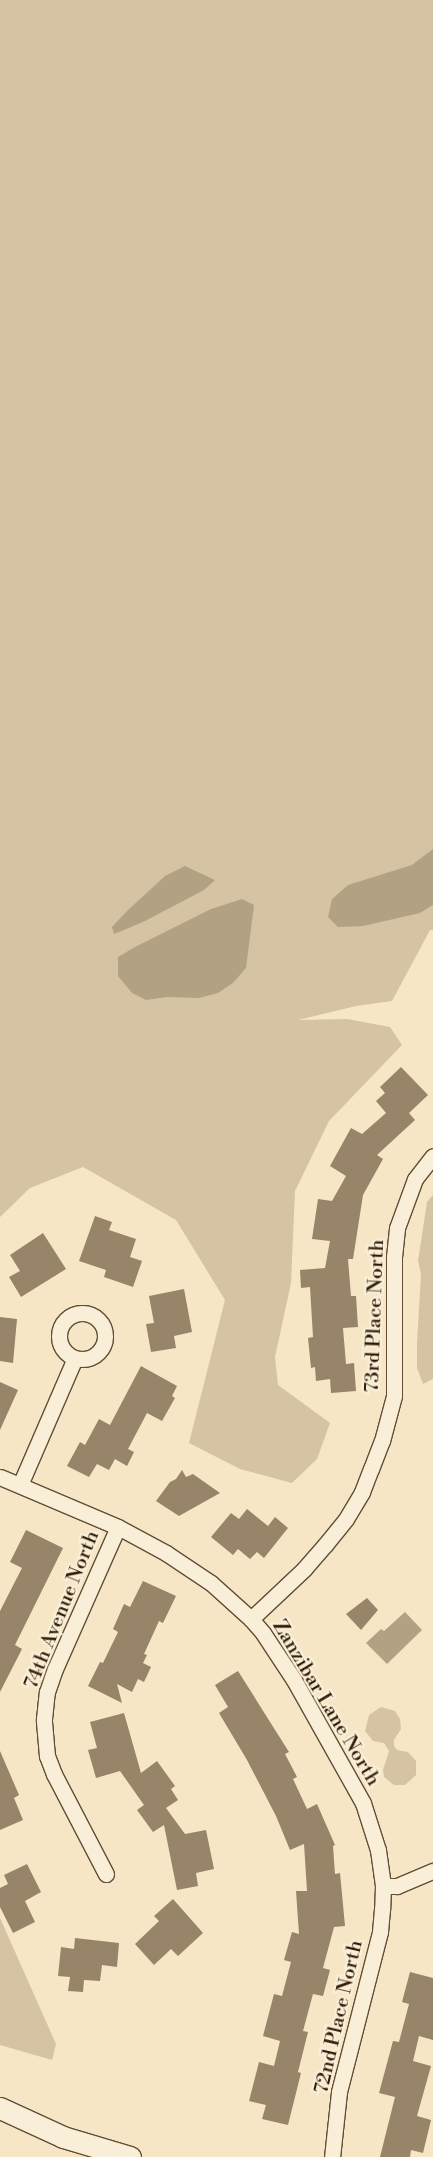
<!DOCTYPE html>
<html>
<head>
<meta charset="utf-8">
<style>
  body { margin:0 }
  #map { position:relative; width:433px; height:2157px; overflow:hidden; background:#f6e6c5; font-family:"Libre Bodoni",serif }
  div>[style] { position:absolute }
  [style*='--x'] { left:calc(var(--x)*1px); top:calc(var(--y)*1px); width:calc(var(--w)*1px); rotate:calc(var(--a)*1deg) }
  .green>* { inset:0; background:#d5c3a4 }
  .water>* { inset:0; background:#b3a184 }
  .building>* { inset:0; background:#978469 }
  .roads { filter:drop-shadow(1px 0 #624d35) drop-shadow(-1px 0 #624d35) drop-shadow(0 1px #624d35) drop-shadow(0 -1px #624d35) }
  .street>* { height:15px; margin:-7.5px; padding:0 7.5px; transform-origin:7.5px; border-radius:7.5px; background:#f9efd9 }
  .street>.ring { margin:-7.5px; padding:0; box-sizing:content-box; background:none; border:15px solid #f9efd9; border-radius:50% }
  .secondary>* { height:21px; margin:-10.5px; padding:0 10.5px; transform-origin:10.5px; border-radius:10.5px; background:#f9efd9 }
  span { translate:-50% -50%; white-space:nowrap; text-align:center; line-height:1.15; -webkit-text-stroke:4.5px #f9efd9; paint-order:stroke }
  .street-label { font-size:20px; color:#311a05 }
</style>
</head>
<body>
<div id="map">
  <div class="green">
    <i style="clip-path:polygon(0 0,433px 0,433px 930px,430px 930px,392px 1001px,356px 1006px,298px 1020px,347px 1019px,390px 1027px,402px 1045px,329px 1121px,295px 1191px,291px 1283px,275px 1357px,278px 1385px,330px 1423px,317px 1459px,292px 1483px,240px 1469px,189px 1443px,225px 1300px,176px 1220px,83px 1167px,30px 1188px,0 1217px)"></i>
    <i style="clip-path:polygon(433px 1195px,433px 1379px,423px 1384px,417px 1368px,417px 1343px,421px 1274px,418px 1261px,427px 1202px)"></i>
    <i style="clip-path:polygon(381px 1707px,395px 1711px,400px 1719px,401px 1729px,394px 1740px,394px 1746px,397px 1750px,408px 1752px,416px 1761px,416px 1775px,405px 1785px,394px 1785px,384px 1777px,383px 1770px,389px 1751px,384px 1743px,373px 1741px,365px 1731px,369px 1715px)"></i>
    <i style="clip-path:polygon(0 1918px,56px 2044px,52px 2060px,0 2045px)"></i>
  </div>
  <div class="water">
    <i style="clip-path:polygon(433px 849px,433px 905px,420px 913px,363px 926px,338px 927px,328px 917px,332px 899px,348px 885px,412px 865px)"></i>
    <i style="clip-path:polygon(185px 866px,215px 880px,204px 890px,143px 922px,114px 934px,112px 927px,127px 911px,165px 876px)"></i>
    <i style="clip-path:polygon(242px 899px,254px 905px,246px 968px,233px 983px,218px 993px,199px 998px,167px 997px,146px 1000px,132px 993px,118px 976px,118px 957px,135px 947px,211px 909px)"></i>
    <i style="clip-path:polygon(405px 1612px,422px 1630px,387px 1664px,366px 1643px,381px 1629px,384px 1631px)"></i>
  </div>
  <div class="building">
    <i style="clip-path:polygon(401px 1067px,428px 1095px,409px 1113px,415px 1120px,377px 1155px,383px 1159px,363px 1195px,353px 1259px,348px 1259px,351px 1296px,356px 1296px,358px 1327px,343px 1328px,346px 1364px,354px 1363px,356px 1391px,331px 1393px,330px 1379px,316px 1381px,315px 1367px,311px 1368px,308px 1338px,313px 1337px,310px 1287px,301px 1288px,300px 1270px,325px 1268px,330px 1241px,312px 1239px,318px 1199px,332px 1201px,346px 1176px,330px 1166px,351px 1128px,362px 1134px,386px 1113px,376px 1101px,385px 1093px,380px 1087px)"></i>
    <i style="clip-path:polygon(95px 1216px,112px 1222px,109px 1230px,136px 1239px,130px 1257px,142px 1261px,133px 1287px,104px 1277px,106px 1270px,79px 1261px)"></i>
    <i style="clip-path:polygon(43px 1233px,66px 1269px,21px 1297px,9px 1277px,20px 1271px,10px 1255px)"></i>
    <i style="clip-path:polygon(184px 1289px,192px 1332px,174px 1336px,176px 1348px,151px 1352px,146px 1324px,154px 1323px,149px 1296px)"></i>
    <i style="clip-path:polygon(0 1317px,17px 1319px,13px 1363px,0 1361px)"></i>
    <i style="clip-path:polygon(141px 1366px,177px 1386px,172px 1396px,175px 1398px,162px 1421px,147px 1413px,128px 1449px,134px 1452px,127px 1466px,115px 1459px,109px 1470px,97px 1464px,89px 1477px,67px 1466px,80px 1442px,85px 1445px,99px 1419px,110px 1425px)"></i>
    <i style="clip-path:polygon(0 1382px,18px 1390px,0 1430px)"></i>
    <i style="clip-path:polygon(182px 1470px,186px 1477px,193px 1474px,220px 1493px,179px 1516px,156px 1501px,170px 1482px,176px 1479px)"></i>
    <i style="clip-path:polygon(247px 1509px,268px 1526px,275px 1517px,288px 1528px,264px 1558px,257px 1552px,250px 1559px,238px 1549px,233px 1555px,211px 1537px,231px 1513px,239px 1519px)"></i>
    <i style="clip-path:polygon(26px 1530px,63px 1548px,15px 1645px,22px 1649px,0 1692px,0 1611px,22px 1568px,10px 1562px)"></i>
    <i style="clip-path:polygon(143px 1581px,176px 1596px,163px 1623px,159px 1621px,144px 1654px,147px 1655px,143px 1663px,151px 1667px,144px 1682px,138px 1679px,132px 1692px,117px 1684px,122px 1703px,88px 1686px,100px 1662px,103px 1663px,118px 1632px,113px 1629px,124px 1604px,130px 1607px)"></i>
    <i style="clip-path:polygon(367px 1598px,378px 1610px,361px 1630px,346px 1614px)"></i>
    <i style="clip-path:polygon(238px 1671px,289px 1752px,285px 1754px,297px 1777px,293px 1779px,307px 1809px,317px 1804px,335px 1845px,333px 1846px,335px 1874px,340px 1873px,345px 1926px,334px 1927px,323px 1968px,330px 1970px,323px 1996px,313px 1994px,303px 2031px,308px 2032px,298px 2072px,301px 2073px,288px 2125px,262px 2119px,266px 2105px,249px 2101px,259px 2062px,274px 2066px,280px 2041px,263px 2036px,274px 1994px,282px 1996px,291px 1962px,284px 1960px,292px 1932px,299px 1934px,296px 1891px,307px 1891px,304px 1844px,290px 1850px,276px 1816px,247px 1760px,219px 1713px,228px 1707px,215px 1685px)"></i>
    <i style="clip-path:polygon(124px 1713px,141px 1773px,157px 1761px,175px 1786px,171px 1789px,178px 1800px,166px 1808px,185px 1834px,206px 1830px,214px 1869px,196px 1873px,198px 1886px,177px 1890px,164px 1825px,153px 1832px,137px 1810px,144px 1805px,120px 1771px,96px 1778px,88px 1750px,97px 1748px,90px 1722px)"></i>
    <i style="clip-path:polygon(0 1751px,19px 1795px,14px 1798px,23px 1820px,0 1830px)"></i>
    <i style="clip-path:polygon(27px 1864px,41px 1892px,25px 1901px,35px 1922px,13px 1933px,0 1907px,0 1888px,8px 1884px,4px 1875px)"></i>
    <i style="clip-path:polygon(173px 1899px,203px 1933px,178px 1956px,171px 1949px,154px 1965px,135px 1944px,159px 1921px,154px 1916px)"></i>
    <i style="clip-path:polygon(75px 1938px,119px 1943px,117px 1967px,102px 1965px,100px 1981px,84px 1980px,83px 1992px,68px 1991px,70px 1977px,58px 1976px,61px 1947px,74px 1949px)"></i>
    <i style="clip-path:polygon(410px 1972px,433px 1978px,433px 2040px,419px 2036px,413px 2061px,431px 2066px,417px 2116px,431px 2120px,423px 2153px,411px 2150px,410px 2157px,380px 2157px,395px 2097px,379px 2093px,393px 2041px,399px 2042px,409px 2004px,402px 2002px)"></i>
  </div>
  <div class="roads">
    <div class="street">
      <i class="ring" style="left:59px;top:1313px;width:31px;height:31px"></i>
      <i style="--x:0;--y:1477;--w:128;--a:23"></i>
      <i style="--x:118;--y:1527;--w:55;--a:28.4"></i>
      <i style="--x:166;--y:1553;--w:54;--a:33.7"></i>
      <i style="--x:211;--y:1583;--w:54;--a:42"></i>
      <i style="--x:251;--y:1619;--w:18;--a:49"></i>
      <i style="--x:263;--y:1633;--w:56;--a:56.6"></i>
      <i style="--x:294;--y:1680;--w:141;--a:60.7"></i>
      <i style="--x:363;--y:1803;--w:49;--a:72.3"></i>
      <i style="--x:378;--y:1850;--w:36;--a:82"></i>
      <i style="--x:383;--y:1886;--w:23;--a:92"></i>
      <i style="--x:382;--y:1909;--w:23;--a:95"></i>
      <i style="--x:380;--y:1932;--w:165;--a:104.4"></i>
      <i style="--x:339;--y:2092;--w:65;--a:96.1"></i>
      <i style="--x:20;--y:1485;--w:138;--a:-66.6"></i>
      <i style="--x:251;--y:1619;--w:73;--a:-43.3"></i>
      <i style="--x:304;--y:1569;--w:32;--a:-49"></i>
      <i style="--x:325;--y:1545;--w:33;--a:-51"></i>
      <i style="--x:346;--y:1519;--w:31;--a:-59"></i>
      <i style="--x:362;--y:1492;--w:25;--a:-69"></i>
      <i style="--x:371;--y:1469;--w:30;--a:-69"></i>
      <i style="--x:382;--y:1441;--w:47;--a:-75.1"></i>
      <i style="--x:394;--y:1396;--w:139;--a:-90"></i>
      <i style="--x:394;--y:1257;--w:29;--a:-84"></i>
      <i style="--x:397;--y:1228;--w:52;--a:-69.8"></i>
      <i style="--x:415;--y:1179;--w:29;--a:-52"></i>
      <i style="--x:106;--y:1874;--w:113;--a:-117.5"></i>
      <i style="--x:54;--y:1774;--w:19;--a:-111"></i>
      <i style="--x:47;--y:1756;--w:37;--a:-95"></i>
      <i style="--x:44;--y:1719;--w:27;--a:-84"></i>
      <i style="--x:47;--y:1692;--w:24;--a:-71"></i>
      <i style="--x:55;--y:1669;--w:155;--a:-66.1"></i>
      <i style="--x:383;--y:1886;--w:14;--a:0"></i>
      <i style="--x:397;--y:1886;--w:39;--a:-23"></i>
    </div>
    <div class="secondary">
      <i style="--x:0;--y:2108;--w:69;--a:24.7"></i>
      <i style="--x:63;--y:2137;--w:70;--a:16.6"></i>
    </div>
  </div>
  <div class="street-label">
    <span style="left:375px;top:1316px;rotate:-88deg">73rd Place North</span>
    <span style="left:62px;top:1610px;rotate:-68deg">74th Avenue North</span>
    <span style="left:326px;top:1703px;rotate:59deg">Zanzibar Lane North</span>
    <span style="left:339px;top:2017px;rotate:-77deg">72nd Place North</span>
  </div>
</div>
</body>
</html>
